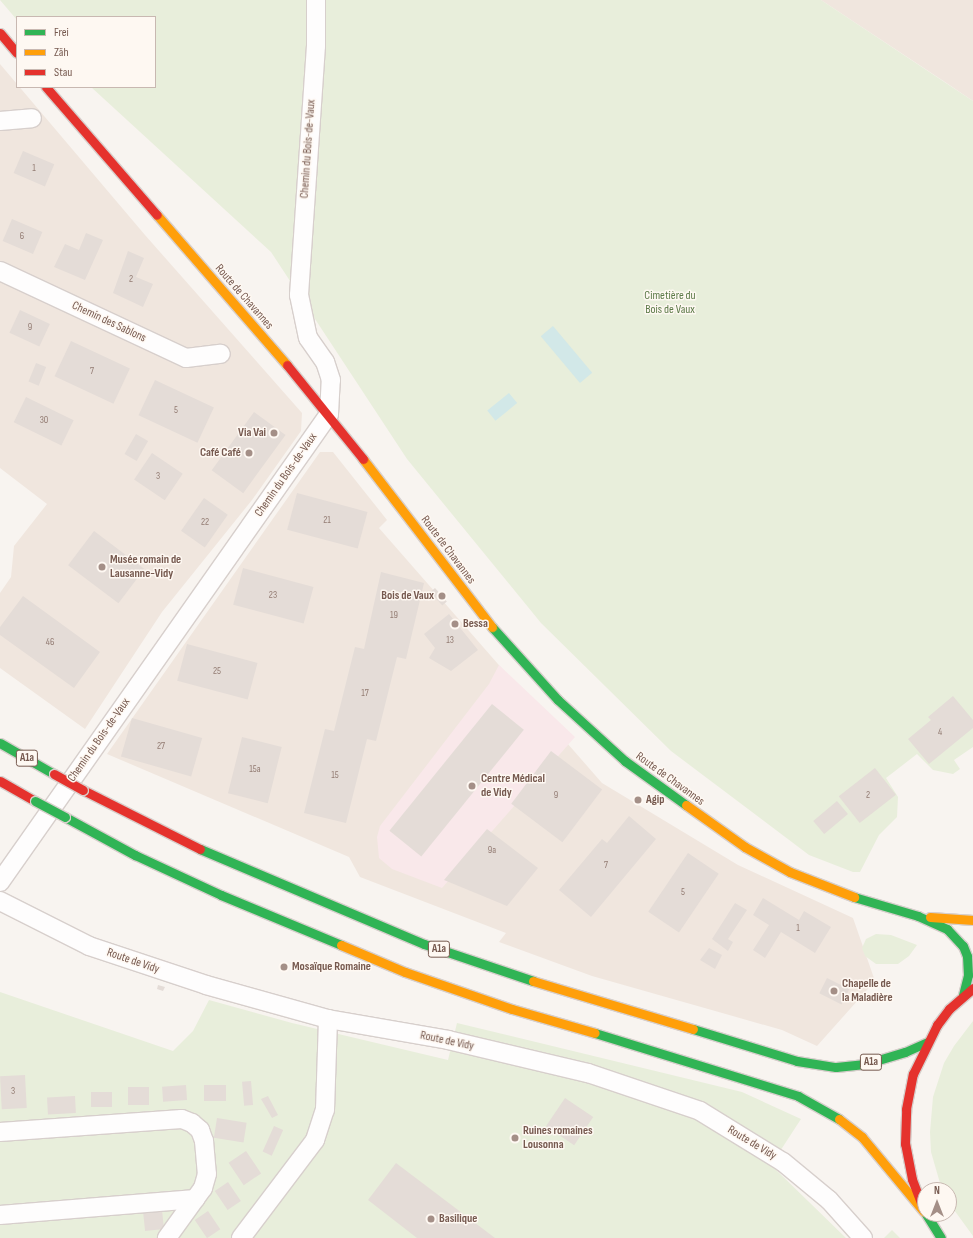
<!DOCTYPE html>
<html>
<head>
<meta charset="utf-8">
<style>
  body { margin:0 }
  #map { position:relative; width:973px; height:1238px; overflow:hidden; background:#f8f4f0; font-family:"Sofia Sans Condensed",sans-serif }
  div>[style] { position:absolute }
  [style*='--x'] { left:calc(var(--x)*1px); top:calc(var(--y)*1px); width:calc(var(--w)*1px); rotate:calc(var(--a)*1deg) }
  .residential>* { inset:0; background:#f0e6de }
  .medical>* { inset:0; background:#f9e8ea }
  .green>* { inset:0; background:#e8eedb }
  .water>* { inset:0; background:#d2e8e8; transform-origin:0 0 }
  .building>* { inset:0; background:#e4dcd7; transform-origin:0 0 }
  .roads { filter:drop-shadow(1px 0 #d7cfcc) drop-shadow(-1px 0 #d7cfcc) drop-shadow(0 1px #d7cfcc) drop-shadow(0 -1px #d7cfcc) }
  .street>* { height:18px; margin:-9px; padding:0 9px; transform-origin:9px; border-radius:9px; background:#fefdfd }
  .fast>* { height:9px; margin:-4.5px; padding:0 4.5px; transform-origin:4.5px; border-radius:4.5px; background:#30b455 }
  .slow>* { height:9px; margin:-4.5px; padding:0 4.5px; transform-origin:4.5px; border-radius:4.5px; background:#ff9f0a }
  .jam>* { height:9px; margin:-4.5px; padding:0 4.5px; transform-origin:4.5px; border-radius:4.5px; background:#e5322d }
  .bridges { filter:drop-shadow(1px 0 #d9d0cc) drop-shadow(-1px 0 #d9d0cc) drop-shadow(0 1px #d9d0cc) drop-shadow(0 -1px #d9d0cc) }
  .fast-bridge>* { height:9px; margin:-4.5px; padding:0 4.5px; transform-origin:4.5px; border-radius:4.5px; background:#30b455 }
  .jam-bridge>* { height:9px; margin:-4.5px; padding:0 4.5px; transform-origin:4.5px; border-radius:4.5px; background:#e5322d }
  .dots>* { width:11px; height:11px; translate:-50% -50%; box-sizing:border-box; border:2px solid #fef8f2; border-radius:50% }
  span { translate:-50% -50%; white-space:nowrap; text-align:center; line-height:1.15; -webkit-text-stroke:3px #fef8f2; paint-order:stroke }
  .number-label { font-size:10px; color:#937c73 }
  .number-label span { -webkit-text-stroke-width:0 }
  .shield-label span { padding:1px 3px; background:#fef8f2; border:1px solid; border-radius:3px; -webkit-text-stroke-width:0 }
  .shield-label { font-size:11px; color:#76594f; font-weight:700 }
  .street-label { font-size:12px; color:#76594f }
  .park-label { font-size:12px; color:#5c7a48 }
  .poi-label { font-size:12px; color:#76594f; font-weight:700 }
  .right { translate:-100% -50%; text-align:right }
  .left { translate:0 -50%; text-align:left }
  .legend { position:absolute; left:16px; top:16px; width:140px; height:72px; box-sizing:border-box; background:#fef8f2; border:1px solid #c8b8b1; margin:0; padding:5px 7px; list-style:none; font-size:12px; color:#76594f }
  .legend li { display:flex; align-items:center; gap:8px; height:20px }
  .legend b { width:20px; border:1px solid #c8b8b1 }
  .north { position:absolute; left:917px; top:1182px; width:40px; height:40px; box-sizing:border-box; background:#fef8f2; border:1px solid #c8b8b1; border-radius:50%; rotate:0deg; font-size:11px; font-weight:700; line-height:16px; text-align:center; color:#76594f }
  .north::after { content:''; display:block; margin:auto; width:14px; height:18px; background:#a48f87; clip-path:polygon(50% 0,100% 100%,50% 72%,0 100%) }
</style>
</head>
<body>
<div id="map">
  <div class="residential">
    <i style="clip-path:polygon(821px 0,973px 0,973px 101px,945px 82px)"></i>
    <i style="clip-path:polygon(0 64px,145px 235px,302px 413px,301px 431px,252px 500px,162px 612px,85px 729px,0 668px,0 593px,11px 577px,14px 546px,47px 504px,0 468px)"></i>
    <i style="clip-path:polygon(320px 452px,333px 452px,387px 520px,379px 528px,602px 783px,738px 865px,853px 918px,875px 981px,817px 1046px,782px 1030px,592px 976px,499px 942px,506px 933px,360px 877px,349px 857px,107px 754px)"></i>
  </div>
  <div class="medical">
    <i style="clip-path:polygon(499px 665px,575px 737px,442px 888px,392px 869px,379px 858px,377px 837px,380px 826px,489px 684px)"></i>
  </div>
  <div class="green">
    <i style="clip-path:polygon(0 0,821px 0,973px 101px,973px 747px,954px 760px,960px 769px,953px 774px,933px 770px,917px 754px,886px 778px,898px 797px,897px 817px,879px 835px,860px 872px,853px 872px,809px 855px,671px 751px,541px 623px,407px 459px,271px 252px,91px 87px,155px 87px,155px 17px,17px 17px,17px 20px)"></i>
    <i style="clip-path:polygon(876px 934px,891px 935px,917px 945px,909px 956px,898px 964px,876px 964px,865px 956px,862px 948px,866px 939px)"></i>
    <i style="clip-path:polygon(0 992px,173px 1051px,193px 1031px,209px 1000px,292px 1023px,448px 1060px,457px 1023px,742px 1092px,801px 1119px,771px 1165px,846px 1238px,0 1238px)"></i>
    <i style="clip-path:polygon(973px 1021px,973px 1236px,949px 1203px,949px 1190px,942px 1190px,931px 1152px,930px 1132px,933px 1097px,944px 1063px,954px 1046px)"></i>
    <i style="clip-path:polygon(892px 1230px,900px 1238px,884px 1238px)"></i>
  </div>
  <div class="water">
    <i style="left:553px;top:326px;width:61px;height:16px;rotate:50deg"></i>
    <i style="left:509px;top:393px;width:13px;height:28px;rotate:51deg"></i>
  </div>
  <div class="building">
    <i style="left:23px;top:151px;width:34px;height:24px;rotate:23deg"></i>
    <i style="left:12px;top:219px;width:33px;height:24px;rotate:23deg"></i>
    <i style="clip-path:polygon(86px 233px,103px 240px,85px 280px,54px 267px,65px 244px,79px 250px)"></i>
    <i style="clip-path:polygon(128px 251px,144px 258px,136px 277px,153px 284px,143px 307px,113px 293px)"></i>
    <i style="left:20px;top:310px;width:33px;height:25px;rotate:25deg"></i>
    <i style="left:71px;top:341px;width:65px;height:39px;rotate:25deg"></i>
    <i style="left:36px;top:363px;width:11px;height:20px;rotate:22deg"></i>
    <i style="left:155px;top:380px;width:65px;height:39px;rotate:25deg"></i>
    <i style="left:26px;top:397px;width:53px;height:28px;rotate:26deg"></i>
    <i style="left:254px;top:412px;width:39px;height:72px;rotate:36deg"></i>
    <i style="left:136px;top:434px;width:14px;height:23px;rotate:30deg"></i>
    <i style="left:152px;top:453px;width:37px;height:32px;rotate:34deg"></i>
    <i style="left:297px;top:493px;width:73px;height:38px;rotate:15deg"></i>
    <i style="left:204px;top:498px;width:29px;height:40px;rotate:35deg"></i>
    <i style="left:94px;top:531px;width:63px;height:43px;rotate:37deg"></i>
    <i style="left:243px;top:568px;width:73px;height:38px;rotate:15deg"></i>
    <i style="clip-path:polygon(381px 572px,424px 583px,406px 659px,397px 657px,376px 741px,367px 739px,346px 823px,304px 813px,325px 729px,334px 731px,355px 647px,364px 649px)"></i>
    <i style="left:435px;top:588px;width:18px;height:6px;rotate:49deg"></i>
    <i style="clip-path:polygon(23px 596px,100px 652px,74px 688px,0 635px,0 627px)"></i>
    <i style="clip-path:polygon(449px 614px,478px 650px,451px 671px,429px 658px,435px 648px,424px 634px)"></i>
    <i style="left:187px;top:644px;width:73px;height:38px;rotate:15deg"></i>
    <i style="clip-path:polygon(953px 696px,973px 720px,973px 728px,929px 764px,908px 739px,931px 720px,928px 717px)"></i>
    <i style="left:492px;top:704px;width:41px;height:163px;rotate:39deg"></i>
    <i style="left:132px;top:718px;width:73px;height:40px;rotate:16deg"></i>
    <i style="left:242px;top:737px;width:41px;height:58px;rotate:14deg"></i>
    <i style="left:551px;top:751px;width:64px;height:66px;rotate:37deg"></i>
    <i style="left:875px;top:768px;width:34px;height:46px;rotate:52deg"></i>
    <i style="left:837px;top:801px;width:17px;height:31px;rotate:50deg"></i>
    <i style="clip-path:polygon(629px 816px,656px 839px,591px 917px,559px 890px,602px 839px,607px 843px)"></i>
    <i style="clip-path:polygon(487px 829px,538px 868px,507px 906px,444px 880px)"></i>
    <i style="left:688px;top:853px;width:37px;height:71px;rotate:34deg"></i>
    <i style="clip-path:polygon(763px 898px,799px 920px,804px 911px,831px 927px,815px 953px,781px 932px,765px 958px,753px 950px,769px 925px,753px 915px)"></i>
    <i style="clip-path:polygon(735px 903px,747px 910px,728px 939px,733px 942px,728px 951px,712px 939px)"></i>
    <i style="clip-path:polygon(709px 948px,722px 955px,715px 969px,700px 960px)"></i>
    <i style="left:827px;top:978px;width:25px;height:17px;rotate:27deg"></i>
    <i style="clip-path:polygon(158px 985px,165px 987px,163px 991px,157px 989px)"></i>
    <i style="left:25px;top:1075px;width:33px;height:25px;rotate:87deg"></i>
    <i style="left:251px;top:1081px;width:24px;height:9px;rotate:85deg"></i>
    <i style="left:186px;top:1085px;width:15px;height:24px;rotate:86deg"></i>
    <i style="left:204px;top:1085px;width:22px;height:16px"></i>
    <i style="left:128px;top:1087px;width:21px;height:18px"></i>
    <i style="left:91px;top:1092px;width:21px;height:15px"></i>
    <i style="left:75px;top:1096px;width:17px;height:28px;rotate:87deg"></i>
    <i style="clip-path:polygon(268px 1096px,278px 1115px,272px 1118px,261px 1099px)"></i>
    <i style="left:565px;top:1098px;width:34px;height:34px;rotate:34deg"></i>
    <i style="left:217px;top:1118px;width:30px;height:20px;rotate:9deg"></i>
    <i style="left:274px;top:1126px;width:10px;height:28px;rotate:24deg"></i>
    <i style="left:246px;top:1151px;width:27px;height:21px;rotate:56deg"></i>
    <i style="clip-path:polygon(396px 1163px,495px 1238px,417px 1238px,368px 1200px)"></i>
    <i style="left:228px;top:1182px;width:23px;height:16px;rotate:56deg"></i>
    <i style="left:162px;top:1210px;width:19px;height:19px;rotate:84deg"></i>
    <i style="left:208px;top:1211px;width:22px;height:16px;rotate:56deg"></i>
  </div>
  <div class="roads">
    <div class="street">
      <i style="--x:0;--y:121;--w:32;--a:-5"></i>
      <i style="--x:0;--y:271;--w:205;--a:25.1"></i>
      <i style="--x:186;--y:358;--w:35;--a:-7"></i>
      <i style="--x:0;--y:882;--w:572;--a:-54.89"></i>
      <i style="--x:329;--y:414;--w:34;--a:-87"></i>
      <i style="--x:331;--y:380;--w:19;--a:-108"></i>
      <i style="--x:325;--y:362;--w:29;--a:-125"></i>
      <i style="--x:308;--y:338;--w:44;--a:-101.8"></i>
      <i style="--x:299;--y:295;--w:250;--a:-86.1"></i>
      <i style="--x:316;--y:46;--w:46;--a:-90"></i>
      <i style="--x:0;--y:901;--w:100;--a:26.8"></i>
      <i style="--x:89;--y:946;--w:123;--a:18.4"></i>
      <i style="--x:206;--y:985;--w:127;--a:15.6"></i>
      <i style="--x:328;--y:1019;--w:122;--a:9.9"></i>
      <i style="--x:448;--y:1040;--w:144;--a:13.3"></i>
      <i style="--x:588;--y:1073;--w:118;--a:18.7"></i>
      <i style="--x:700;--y:1111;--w:97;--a:31.6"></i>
      <i style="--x:783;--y:1162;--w:60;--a:39.6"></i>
      <i style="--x:829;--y:1200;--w:51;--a:48.2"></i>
      <i style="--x:0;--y:1132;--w:182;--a:-4.1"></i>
      <i style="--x:182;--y:1119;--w:11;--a:22"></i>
      <i style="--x:192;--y:1123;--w:11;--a:41"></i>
      <i style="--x:200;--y:1130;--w:12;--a:70"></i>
      <i style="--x:204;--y:1141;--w:33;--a:85"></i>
      <i style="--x:207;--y:1174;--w:15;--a:106"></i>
      <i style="--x:203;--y:1188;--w:62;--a:125.8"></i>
      <i style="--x:0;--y:1215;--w:196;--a:-4.7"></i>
      <i style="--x:241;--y:1238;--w:123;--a:-52.9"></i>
      <i style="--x:315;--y:1140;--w:32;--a:-72"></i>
      <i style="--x:325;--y:1110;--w:91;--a:-88.1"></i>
    </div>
    <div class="fast">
      <i style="--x:492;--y:627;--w:98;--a:47.9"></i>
      <i style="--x:558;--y:700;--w:91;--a:42.3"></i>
      <i style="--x:625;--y:761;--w:75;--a:35.8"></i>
      <i style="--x:0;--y:743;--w:62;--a:29.9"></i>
      <i style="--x:65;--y:817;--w:80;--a:28.5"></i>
      <i style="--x:135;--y:855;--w:95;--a:24.9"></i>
      <i style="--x:221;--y:895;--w:130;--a:22.6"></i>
      <i style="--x:200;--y:849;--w:243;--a:23"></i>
      <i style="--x:424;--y:944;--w:115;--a:18.7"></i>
      <i style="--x:854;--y:897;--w:67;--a:16.5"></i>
      <i style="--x:918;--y:916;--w:32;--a:24"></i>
      <i style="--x:947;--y:929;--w:23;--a:47"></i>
      <i style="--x:963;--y:946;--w:11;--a:68"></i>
      <i style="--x:967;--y:956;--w:19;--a:87"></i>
      <i style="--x:968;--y:975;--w:21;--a:104"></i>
      <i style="--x:693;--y:1029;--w:109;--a:17.1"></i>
      <i style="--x:797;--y:1061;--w:39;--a:9"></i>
      <i style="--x:836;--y:1067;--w:29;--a:-6"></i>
      <i style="--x:865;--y:1064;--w:42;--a:-16.7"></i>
      <i style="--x:905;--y:1052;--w:24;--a:-24"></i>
      <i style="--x:595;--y:1033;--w:213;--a:17.2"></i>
      <i style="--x:798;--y:1096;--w:47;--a:29.3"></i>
      <i style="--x:926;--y:1214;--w:28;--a:58"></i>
    </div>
    <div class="slow">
      <i style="--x:157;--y:215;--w:198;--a:49.1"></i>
      <i style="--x:363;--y:459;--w:212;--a:52.5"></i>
      <i style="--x:686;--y:805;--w:72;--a:35.4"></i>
      <i style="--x:745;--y:847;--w:51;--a:29.1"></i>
      <i style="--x:790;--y:872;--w:69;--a:21.3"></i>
      <i style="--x:930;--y:917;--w:43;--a:4"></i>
      <i style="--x:341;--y:945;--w:69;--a:22.9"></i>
      <i style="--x:405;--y:972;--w:113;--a:19.1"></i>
      <i style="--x:512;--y:1009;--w:86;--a:16.1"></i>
      <i style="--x:533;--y:981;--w:167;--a:16.7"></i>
      <i style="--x:839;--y:1119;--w:29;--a:38"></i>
      <i style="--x:862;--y:1137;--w:97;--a:50.4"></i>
    </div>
    <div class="jam">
      <i style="--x:0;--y:33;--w:26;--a:50"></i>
      <i style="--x:46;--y:87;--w:169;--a:49.1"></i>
      <i style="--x:287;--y:365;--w:121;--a:51"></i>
      <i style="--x:0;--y:781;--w:40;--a:29.7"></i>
      <i style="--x:83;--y:790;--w:131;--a:26.8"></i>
      <i style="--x:923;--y:1208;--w:31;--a:-111"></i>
      <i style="--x:912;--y:1179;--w:36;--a:-101"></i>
      <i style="--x:905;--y:1144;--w:35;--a:-88"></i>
      <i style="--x:906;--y:1109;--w:36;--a:-79"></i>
      <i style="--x:913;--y:1074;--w:55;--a:-63.9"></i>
      <i style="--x:937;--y:1025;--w:20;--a:-53"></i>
      <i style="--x:949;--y:1009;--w:32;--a:-41"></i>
    </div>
  </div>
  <div class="bridges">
    <div class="fast-bridge">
      <i style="--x:35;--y:801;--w:34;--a:28"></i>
    </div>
    <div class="jam-bridge">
      <i style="--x:54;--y:774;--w:33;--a:29"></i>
    </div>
  </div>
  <div class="dots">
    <i style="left:274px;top:433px;background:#a48f87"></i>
    <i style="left:249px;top:453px;background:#a48f87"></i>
    <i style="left:102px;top:567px;background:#a48f87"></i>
    <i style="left:442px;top:596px;background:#a48f87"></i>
    <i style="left:455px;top:624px;background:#a48f87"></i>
    <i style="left:472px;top:786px;background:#a48f87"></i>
    <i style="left:638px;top:800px;background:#a48f87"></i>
    <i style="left:284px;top:967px;background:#a48f87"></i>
    <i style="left:834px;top:991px;background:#a48f87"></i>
    <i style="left:515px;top:1138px;background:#a48f87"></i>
    <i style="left:431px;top:1219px;background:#a48f87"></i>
  </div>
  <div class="number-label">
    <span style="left:34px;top:169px">1</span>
    <span style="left:22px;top:237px">6</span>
    <span style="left:131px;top:280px">2</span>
    <span style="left:30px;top:328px">9</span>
    <span style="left:92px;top:372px">7</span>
    <span style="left:176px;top:411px">5</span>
    <span style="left:44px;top:421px">30</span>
    <span style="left:158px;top:477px">3</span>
    <span style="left:327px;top:521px">21</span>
    <span style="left:205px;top:523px">22</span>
    <span style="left:273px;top:596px">23</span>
    <span style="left:394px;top:616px">19</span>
    <span style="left:450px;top:641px">13</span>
    <span style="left:50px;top:643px">46</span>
    <span style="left:217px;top:672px">25</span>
    <span style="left:365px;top:694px">17</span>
    <span style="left:940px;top:733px">4</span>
    <span style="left:161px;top:747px">27</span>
    <span style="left:255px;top:770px">15a</span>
    <span style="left:335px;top:776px">15</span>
    <span style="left:556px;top:796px">9</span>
    <span style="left:868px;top:796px">2</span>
    <span style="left:492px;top:851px">9a</span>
    <span style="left:606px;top:866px">7</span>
    <span style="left:683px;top:893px">5</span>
    <span style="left:798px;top:929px">1</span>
    <span style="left:13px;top:1092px">3</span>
  </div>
  <div class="shield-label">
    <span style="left:27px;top:758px">A1a</span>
    <span style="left:439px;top:949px">A1a</span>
    <span style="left:871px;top:1062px">A1a</span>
  </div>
  <div class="street-label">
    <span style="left:308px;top:149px;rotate:-86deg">Chemin du Bois-de-Vaux</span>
    <span style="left:244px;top:297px;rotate:49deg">Route de Chavannes</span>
    <span style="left:109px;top:322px;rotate:25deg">Chemin des Sablons</span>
    <span style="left:286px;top:475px;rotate:-55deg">Chemin du Bois-de-Vaux</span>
    <span style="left:448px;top:550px;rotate:53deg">Route de Chavannes</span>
    <span style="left:99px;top:740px;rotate:-55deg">Chemin du Bois-de-Vaux</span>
    <span style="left:670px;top:779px;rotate:36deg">Route de Chavannes</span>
    <span style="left:133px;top:961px;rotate:19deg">Route de Vidy</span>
    <span style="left:447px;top:1041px;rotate:12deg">Route de Vidy</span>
    <span style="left:752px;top:1143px;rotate:31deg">Route de Vidy</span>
  </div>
  <div class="park-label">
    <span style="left:670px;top:303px">Cimetière du<br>Bois de Vaux</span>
  </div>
  <div class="poi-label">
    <span class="right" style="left:266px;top:433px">Via Vai</span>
    <span class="right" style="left:241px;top:453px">Café Café</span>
    <span class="left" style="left:110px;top:567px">Musée romain de<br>Lausanne-Vidy</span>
    <span class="right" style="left:434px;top:596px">Bois de Vaux</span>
    <span class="left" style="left:463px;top:624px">Bessa</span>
    <span class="left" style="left:481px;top:786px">Centre Médical<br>de Vidy</span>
    <span class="left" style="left:646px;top:800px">Agip</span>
    <span class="left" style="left:292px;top:967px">Mosaïque Romaine</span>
    <span class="left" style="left:842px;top:991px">Chapelle de<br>la Maladière</span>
    <span class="left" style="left:523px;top:1138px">Ruines romaines<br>Lousonna</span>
    <span class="left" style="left:439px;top:1219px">Basilique</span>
  </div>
  <ul class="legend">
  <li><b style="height:5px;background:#30b455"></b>Frei</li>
  <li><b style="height:5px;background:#ff9f0a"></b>Zäh</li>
  <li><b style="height:5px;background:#e5322d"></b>Stau</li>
  </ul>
  <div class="north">N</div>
</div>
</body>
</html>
